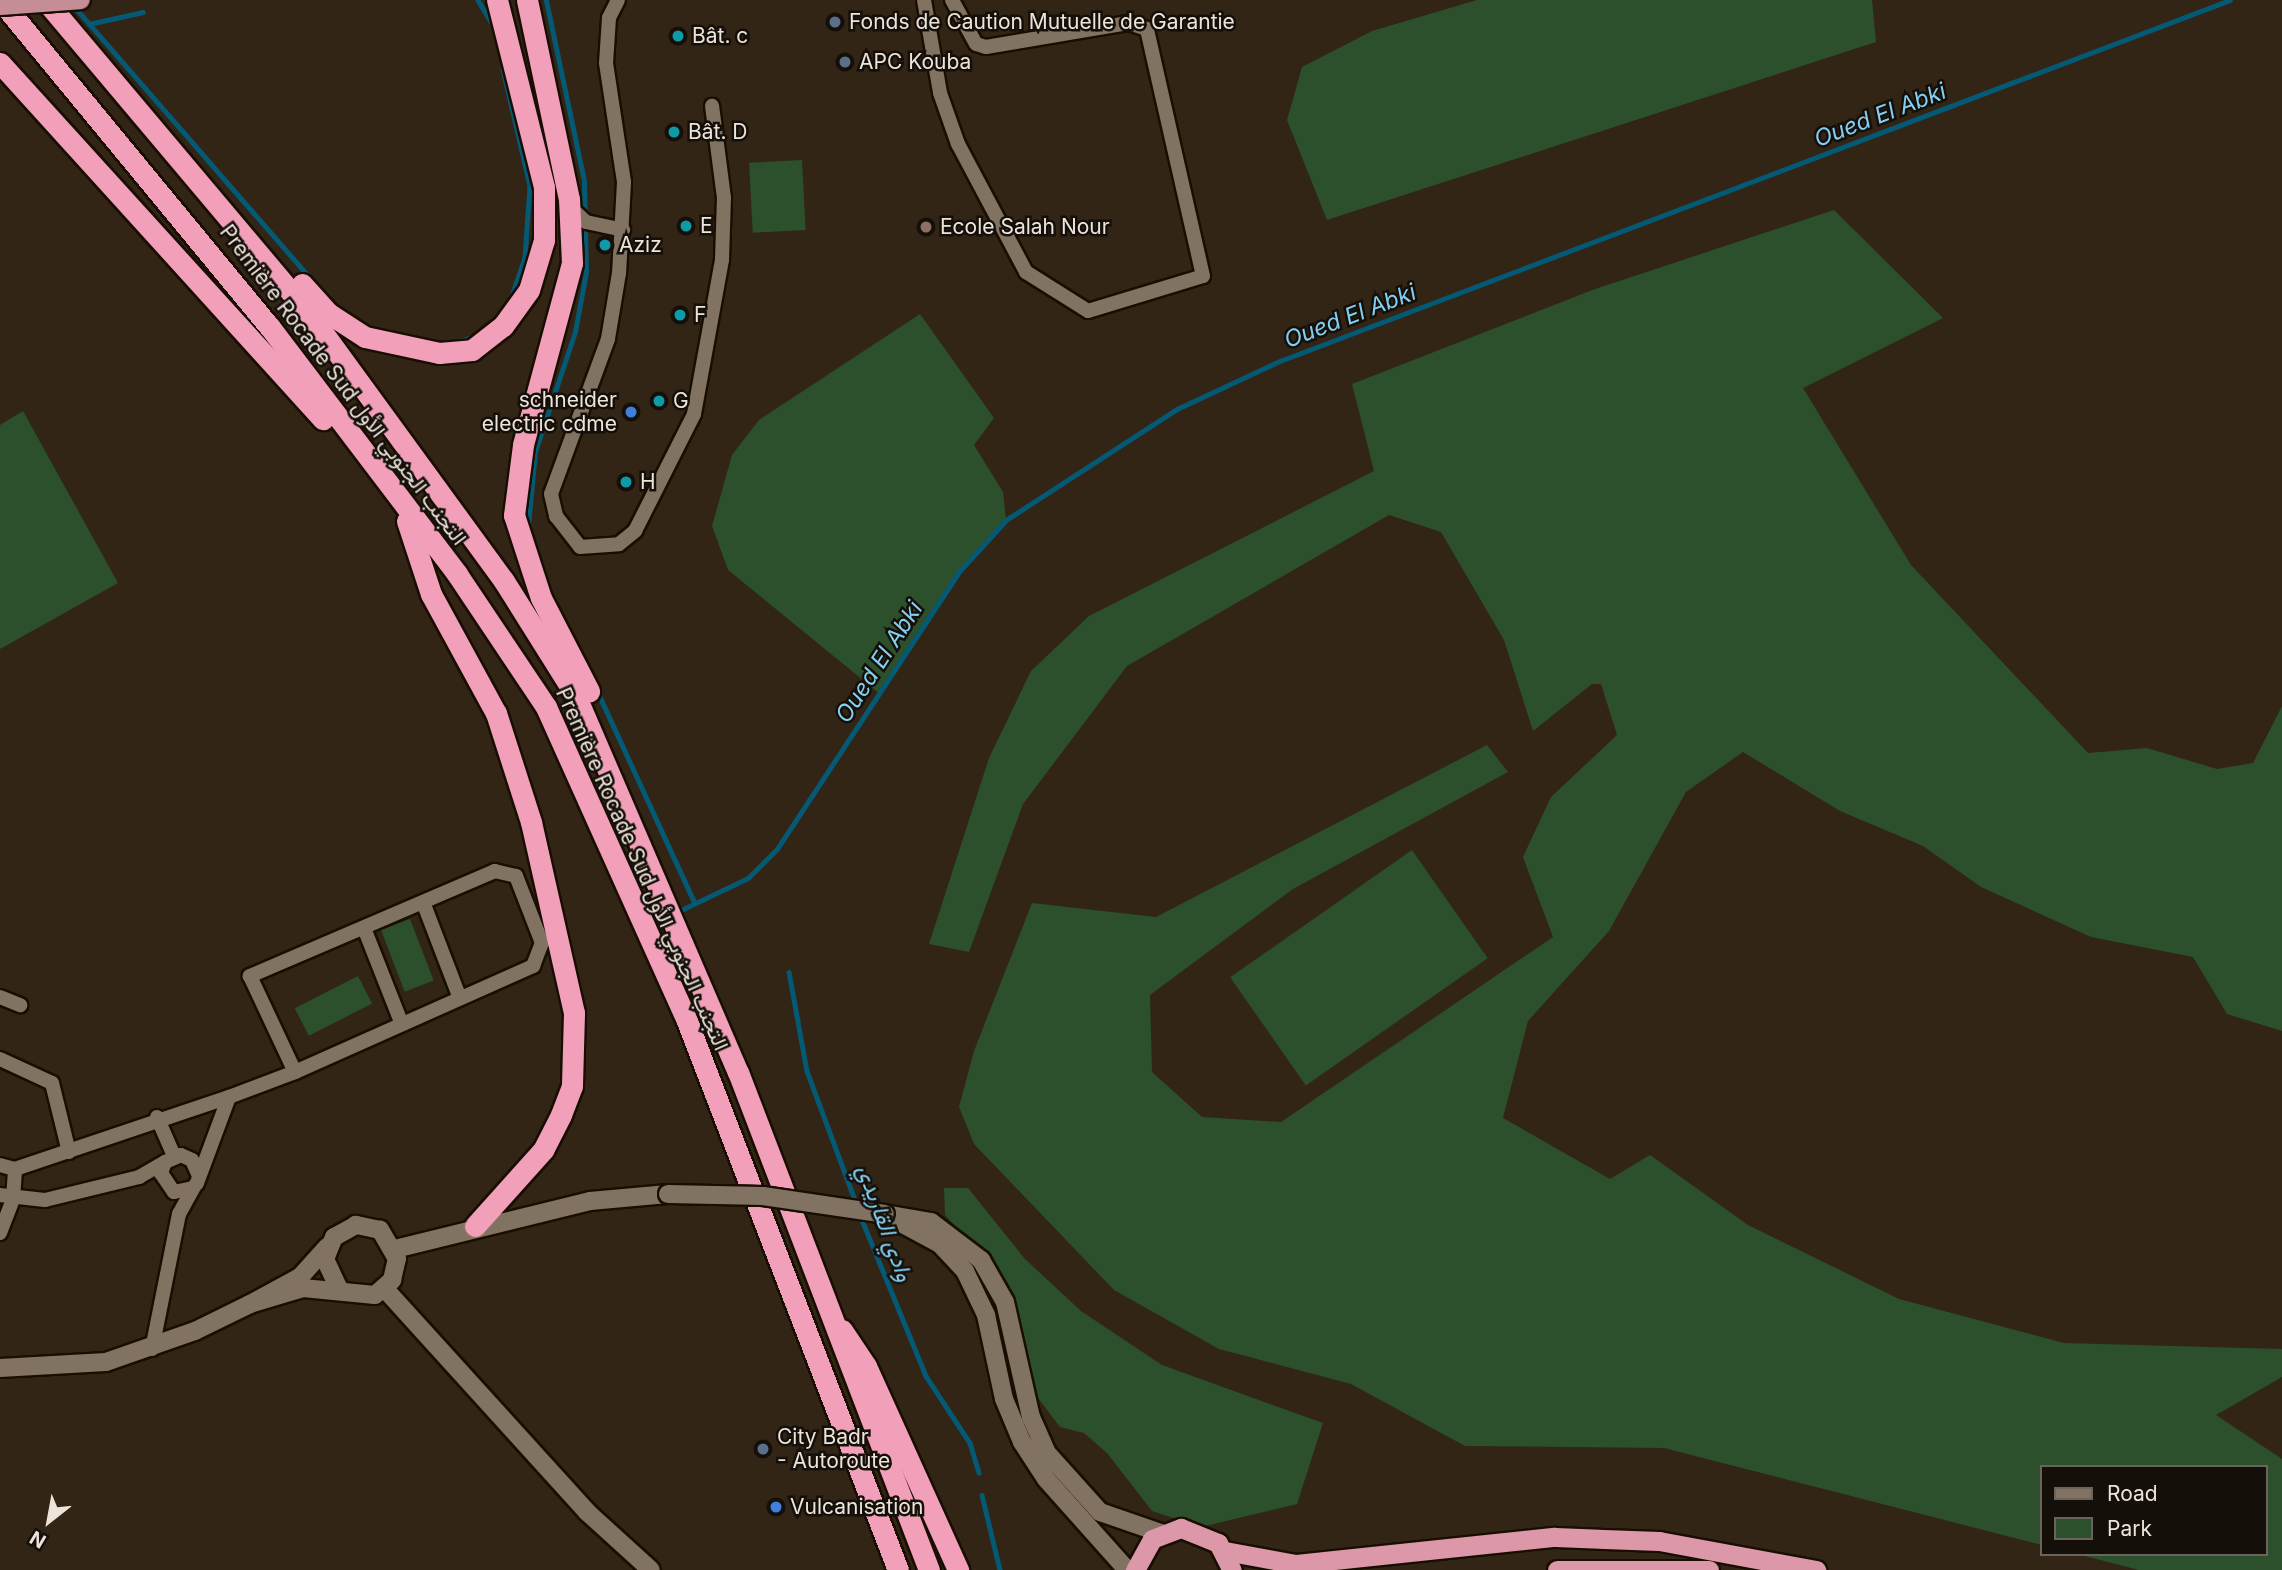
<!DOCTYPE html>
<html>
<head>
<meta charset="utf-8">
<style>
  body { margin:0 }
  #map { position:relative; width:2282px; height:1570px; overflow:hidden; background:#322516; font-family:Inter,Vazirmatn,sans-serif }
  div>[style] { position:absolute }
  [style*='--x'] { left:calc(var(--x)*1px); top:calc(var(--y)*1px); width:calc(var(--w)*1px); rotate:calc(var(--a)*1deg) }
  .green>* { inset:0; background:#2c4f2c; transform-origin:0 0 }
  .stream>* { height:4.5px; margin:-2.25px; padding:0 2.25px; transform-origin:2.25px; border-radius:2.25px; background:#045975 }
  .roads { filter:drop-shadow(2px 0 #190e02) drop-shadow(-2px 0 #190e02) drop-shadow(0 2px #190e02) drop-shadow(0 -2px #190e02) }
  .minor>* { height:14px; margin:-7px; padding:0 7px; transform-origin:7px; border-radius:7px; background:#817261 }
  .tertiary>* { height:18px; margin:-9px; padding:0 9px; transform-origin:9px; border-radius:9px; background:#817261 }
  .trunk>* { height:19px; margin:-9.5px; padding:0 9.5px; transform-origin:9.5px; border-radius:9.5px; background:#dc97a8 }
  .motorway>* { height:21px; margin:-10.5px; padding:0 10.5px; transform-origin:10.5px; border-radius:10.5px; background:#f2a0ba }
  .bridges { filter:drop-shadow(2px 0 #190e02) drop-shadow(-2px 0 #190e02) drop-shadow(0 2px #190e02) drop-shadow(0 -2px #190e02) }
  .tertiary-bridge>* { height:18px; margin:-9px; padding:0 9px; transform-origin:9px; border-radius:9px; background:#817261 }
  .primary-bridge>* { height:18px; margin:-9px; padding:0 9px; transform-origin:9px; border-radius:9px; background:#c58e96 }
  .dots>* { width:19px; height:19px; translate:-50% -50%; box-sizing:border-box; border:4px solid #150f09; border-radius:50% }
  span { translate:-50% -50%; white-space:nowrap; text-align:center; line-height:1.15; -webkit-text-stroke:5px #150f09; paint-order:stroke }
  .poi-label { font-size:21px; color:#ece4da }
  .left { translate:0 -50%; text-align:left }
  .right { translate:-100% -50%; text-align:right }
  .street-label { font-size:21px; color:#ece4da }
  .water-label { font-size:23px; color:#83d0f4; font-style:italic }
  .legend { position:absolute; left:2040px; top:1465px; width:228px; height:91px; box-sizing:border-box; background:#150f09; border:2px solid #6b645d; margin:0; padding:9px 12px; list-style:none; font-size:21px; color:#ece4da }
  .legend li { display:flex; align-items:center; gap:14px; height:35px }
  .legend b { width:35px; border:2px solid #6b645d }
  .north { position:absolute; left:14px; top:1486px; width:70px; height:70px; -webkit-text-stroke:5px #150f09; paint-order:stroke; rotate:211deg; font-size:19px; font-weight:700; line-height:28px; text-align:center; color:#ece4da }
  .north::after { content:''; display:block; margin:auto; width:24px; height:32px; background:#ece4da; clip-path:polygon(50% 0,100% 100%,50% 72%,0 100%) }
</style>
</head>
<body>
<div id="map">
  <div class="green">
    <i style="clip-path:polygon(1477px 0,1872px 0,1876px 42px,1327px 220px,1287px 120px,1302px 67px,1372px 31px)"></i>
    <i style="left:802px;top:160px;width:70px;height:53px;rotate:87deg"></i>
    <i style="clip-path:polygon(1834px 210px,1943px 318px,1803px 388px,1911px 565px,2088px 753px,2147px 748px,2217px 769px,2253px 763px,2282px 706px,2282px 1031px,2227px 1014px,2193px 957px,2091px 937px,1981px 887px,1923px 846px,1840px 811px,1743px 752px,1686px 792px,1609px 931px,1528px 1021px,1503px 1118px,1610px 1179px,1650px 1155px,1748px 1225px,1899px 1299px,2064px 1343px,2282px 1349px,2282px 1377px,2216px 1415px,2282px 1459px,2282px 1570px,2139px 1570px,2077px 1554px,2266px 1554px,2266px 1467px,2042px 1467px,2042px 1545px,1664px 1448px,1465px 1446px,1351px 1384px,1219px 1349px,1114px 1290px,974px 1144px,959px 1107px,974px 1051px,1032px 903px,1156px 917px,1487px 745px,1508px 772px,1293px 889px,1150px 995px,1152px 1072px,1202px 1117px,1281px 1122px,1553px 937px,1523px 857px,1551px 797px,1617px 735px,1601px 684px,1592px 684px,1533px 731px,1504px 640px,1441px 532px,1389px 515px,1127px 666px,1023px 804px,969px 952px,929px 944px,989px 758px,1031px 671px,1089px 616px,1374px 471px,1352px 384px,1595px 289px)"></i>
    <i style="clip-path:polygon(920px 314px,994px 418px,974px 445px,1003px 492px,1006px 520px,958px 573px,880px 694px,728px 570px,712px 526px,732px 455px,759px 420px)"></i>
    <i style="clip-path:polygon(23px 411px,118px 583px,0 649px,0 425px)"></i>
    <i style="left:1412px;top:850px;width:132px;height:222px;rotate:55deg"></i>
    <i style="left:410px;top:919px;width:66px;height:31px;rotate:69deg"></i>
    <i style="left:358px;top:976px;width:31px;height:71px;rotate:63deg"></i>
    <i style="clip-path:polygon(944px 1188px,968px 1188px,1025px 1259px,1081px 1311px,1162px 1365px,1323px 1423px,1297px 1504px,1201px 1527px,1152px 1511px,1107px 1453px,1084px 1433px,1060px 1427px,1035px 1394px,1008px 1298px,988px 1262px,945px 1215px)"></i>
  </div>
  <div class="stream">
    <i style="--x:478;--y:0;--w:27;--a:59"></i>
    <i style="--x:73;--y:5;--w:362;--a:49"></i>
    <i style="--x:89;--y:24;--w:55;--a:-12.5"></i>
    <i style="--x:503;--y:69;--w:120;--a:77"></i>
    <i style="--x:530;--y:186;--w:72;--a:94"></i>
    <i style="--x:525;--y:258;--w:43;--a:108.9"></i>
    <i style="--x:458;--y:342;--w:20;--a:-20"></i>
    <i style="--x:528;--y:526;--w:74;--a:-84.6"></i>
    <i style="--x:535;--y:452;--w:126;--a:-71.6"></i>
    <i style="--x:575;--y:332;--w:61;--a:-79.6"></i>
    <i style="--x:586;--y:272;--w:91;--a:-91.3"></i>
    <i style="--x:584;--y:181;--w:185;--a:-101.9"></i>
    <i style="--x:596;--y:688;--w:237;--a:65.3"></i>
    <i style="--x:675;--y:913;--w:81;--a:-25.6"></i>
    <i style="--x:748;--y:878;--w:41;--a:-45"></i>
    <i style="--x:777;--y:849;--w:330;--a:-56.7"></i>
    <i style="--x:958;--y:573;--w:72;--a:-47.8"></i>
    <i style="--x:1006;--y:520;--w:204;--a:-33"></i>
    <i style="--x:1177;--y:409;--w:114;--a:-25"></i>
    <i style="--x:1280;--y:361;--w:1016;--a:-20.81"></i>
    <i style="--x:789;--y:972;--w:101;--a:79.7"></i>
    <i style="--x:807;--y:1071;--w:141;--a:69.6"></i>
    <i style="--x:860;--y:1215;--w:174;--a:67.7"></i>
    <i style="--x:926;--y:1376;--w:80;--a:56.7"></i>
    <i style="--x:970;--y:1443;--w:31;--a:73"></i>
    <i style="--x:982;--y:1495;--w:77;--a:76.5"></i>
  </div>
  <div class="roads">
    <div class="minor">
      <i style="--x:618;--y:0;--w:20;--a:117"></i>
      <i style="--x:609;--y:18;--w:45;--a:93.8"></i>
      <i style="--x:606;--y:63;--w:120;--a:81.4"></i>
      <i style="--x:624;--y:182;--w:91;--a:93.1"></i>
      <i style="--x:619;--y:273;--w:67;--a:99.5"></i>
      <i style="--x:608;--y:339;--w:165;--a:110.2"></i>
      <i style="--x:551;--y:494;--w:23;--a:77"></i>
      <i style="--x:556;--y:516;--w:39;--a:52"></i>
      <i style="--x:580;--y:547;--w:39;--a:-4"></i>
      <i style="--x:619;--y:544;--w:21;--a:-39"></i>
      <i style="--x:635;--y:531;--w:131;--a:-63.2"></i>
      <i style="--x:694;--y:414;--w:157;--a:-79.7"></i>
      <i style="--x:722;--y:260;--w:62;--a:-88.2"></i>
      <i style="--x:724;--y:198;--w:93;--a:-97.4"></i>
      <i style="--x:924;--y:0;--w:94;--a:80.2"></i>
      <i style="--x:940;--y:93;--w:54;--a:70.6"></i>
      <i style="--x:958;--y:144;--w:145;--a:62"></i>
      <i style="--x:1026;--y:272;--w:73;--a:32.2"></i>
      <i style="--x:1088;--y:311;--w:120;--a:-16.9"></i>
      <i style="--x:1203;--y:276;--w:253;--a:-102.8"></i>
      <i style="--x:1147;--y:29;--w:20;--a:-162"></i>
      <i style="--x:1128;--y:23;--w:144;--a:170.4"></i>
      <i style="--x:986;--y:47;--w:10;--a:-163"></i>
      <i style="--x:976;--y:44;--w:50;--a:-118.6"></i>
      <i style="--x:570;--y:207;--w:22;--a:43"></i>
      <i style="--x:586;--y:222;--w:38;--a:12"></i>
      <i style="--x:423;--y:902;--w:101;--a:69"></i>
      <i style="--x:364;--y:928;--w:101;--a:68.5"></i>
      <i style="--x:0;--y:997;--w:22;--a:22"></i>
      <i style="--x:0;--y:1059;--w:57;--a:24.8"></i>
      <i style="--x:52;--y:1083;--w:71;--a:76.2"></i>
      <i style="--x:157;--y:1117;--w:43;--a:66.4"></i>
      <i style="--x:0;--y:1165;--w:16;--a:15"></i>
      <i style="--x:15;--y:1169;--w:226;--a:-18.6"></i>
      <i style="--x:229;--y:1097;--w:71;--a:-20.7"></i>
      <i style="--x:295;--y:1072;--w:261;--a:-24"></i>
      <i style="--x:533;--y:966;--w:25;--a:-69"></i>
      <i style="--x:542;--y:943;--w:72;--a:-111.2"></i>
      <i style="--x:516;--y:876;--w:22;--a:-167"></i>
      <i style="--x:495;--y:871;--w:267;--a:156.8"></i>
      <i style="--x:250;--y:976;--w:106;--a:64.9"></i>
      <i style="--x:199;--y:1176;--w:17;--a:-114"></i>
      <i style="--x:192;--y:1160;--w:12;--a:-156"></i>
      <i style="--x:181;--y:1155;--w:17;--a:156"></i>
      <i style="--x:165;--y:1162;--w:12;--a:110"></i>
      <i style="--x:161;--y:1173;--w:23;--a:56"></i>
      <i style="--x:174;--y:1192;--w:19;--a:-12"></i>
      <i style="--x:193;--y:1188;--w:6;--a:-51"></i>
      <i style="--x:197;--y:1183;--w:92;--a:-69.6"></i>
      <i style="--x:0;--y:1195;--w:45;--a:6.3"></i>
      <i style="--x:45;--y:1200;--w:97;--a:-13.7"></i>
      <i style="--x:139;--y:1177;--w:30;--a:-30"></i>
      <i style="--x:0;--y:1233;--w:36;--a:-69"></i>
      <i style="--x:13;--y:1199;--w:30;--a:-86"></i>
      <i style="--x:152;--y:1349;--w:138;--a:-78.7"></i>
      <i style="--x:179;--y:1214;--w:29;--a:-61"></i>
    </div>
    <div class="tertiary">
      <i style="--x:885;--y:1214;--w:47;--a:9.9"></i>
      <i style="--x:931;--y:1222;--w:63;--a:37.2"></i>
      <i style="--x:981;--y:1260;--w:48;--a:60.3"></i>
      <i style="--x:1005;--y:1302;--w:118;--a:77.3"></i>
      <i style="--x:1031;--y:1417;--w:39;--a:66"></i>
      <i style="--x:1047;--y:1453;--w:79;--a:48.1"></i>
      <i style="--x:1100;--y:1512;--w:65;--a:19"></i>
      <i style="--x:888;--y:1216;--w:59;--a:28.3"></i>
      <i style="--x:940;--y:1244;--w:37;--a:47"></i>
      <i style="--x:965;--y:1271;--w:49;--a:64.5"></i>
      <i style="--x:986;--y:1315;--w:86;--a:77.9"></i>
      <i style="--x:1004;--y:1399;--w:47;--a:67.3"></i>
      <i style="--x:1022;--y:1442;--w:44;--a:57"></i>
      <i style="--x:1046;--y:1479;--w:122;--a:48.3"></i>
      <i style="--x:327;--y:1247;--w:40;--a:132"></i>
      <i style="--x:300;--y:1277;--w:57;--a:151.6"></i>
      <i style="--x:250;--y:1304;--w:55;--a:-16.8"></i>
      <i style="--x:303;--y:1288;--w:72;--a:5.6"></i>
      <i style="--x:375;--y:1295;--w:23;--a:-41"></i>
      <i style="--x:392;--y:1280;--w:22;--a:-77"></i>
      <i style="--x:397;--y:1259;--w:34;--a:-120"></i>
      <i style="--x:380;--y:1230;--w:25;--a:-168"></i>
      <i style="--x:356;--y:1225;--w:25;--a:151"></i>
      <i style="--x:334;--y:1237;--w:24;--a:112"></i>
      <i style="--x:325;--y:1259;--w:35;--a:65"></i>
      <i style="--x:395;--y:1249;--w:201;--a:-13.8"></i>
      <i style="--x:590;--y:1201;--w:78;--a:-5.1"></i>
      <i style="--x:385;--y:1289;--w:301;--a:47.8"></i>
      <i style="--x:587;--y:1512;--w:86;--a:42.2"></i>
      <i style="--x:0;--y:1368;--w:106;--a:-3.2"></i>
      <i style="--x:106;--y:1362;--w:94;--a:-19.2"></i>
      <i style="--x:195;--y:1331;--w:61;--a:-26.1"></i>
    </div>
    <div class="trunk">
      <i style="--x:1225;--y:1551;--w:72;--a:10.4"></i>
      <i style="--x:1296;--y:1564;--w:260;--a:-6"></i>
      <i style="--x:1555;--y:1537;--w:104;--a:2.2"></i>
      <i style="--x:1659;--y:1541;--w:160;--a:10.5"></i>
      <i style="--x:1135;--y:1570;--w:35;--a:-61"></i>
      <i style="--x:1152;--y:1539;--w:31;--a:-21"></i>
      <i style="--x:1181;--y:1528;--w:40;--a:22"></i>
      <i style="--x:1218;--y:1543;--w:30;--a:63"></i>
      <i style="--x:1557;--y:1570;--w:152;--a:0"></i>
    </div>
    <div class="motorway">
      <i style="--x:0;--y:0;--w:423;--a:50.5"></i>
      <i style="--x:269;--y:326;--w:311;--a:52.8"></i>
      <i style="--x:457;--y:574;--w:160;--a:56.2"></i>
      <i style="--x:546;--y:707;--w:344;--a:65.8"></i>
      <i style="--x:687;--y:1021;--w:588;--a:68.98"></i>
      <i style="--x:45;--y:0;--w:412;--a:49.9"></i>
      <i style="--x:310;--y:315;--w:329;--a:53.9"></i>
      <i style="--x:504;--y:581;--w:133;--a:57.9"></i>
      <i style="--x:575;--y:694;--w:412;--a:66.7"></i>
      <i style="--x:738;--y:1072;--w:533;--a:69.02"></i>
      <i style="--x:527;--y:0;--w:203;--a:78.1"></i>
      <i style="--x:569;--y:199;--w:64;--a:87.3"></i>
      <i style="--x:572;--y:263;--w:188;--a:105.1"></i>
      <i style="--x:523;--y:445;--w:71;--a:97.3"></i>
      <i style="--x:514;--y:515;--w:87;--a:72"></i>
      <i style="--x:541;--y:598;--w:105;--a:62.7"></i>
      <i style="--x:0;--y:63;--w:481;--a:47.8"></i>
      <i style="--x:302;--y:284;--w:39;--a:48"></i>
      <i style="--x:328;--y:313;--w:44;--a:33"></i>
      <i style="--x:365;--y:337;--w:76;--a:12.2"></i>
      <i style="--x:439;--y:353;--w:33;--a:-5"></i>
      <i style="--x:472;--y:350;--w:39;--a:-38"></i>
      <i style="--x:503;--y:326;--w:44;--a:-54.2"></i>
      <i style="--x:529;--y:290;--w:52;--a:-73.3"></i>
      <i style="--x:544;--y:240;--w:53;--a:-90"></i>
      <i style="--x:544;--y:187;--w:193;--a:-104.1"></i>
      <i style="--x:407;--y:521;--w:77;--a:71.8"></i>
      <i style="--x:431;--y:594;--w:136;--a:61.4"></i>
      <i style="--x:496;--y:713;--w:114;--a:72.2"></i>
      <i style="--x:531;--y:822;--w:196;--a:77.3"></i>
      <i style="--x:574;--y:1013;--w:73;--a:91.6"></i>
      <i style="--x:572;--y:1086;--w:31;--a:111"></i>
      <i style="--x:561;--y:1115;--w:39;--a:117"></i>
      <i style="--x:543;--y:1150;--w:102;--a:131.8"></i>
      <i style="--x:842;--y:1330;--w:43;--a:56.3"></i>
      <i style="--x:866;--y:1366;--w:224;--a:65.7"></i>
    </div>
  </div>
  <div class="bridges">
    <div class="tertiary-bridge">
      <i style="--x:668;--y:1194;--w:95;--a:1.2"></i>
      <i style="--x:763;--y:1196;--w:123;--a:8.4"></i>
    </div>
    <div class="primary-bridge">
      <i style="--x:0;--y:6;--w:81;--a:-4.2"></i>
    </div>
  </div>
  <div class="dots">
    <i style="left:835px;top:22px;background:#5c6f8a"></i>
    <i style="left:678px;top:36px;background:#0f9aa8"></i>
    <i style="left:845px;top:62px;background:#5c6f8a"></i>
    <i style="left:674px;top:132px;background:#0f9aa8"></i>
    <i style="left:686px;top:226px;background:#0f9aa8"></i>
    <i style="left:926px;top:227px;background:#8d6e63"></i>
    <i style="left:605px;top:245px;background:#0f9aa8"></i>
    <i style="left:680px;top:315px;background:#0f9aa8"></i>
    <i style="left:659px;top:401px;background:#0f9aa8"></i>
    <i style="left:631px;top:412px;background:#3f7fe0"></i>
    <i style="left:626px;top:482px;background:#0f9aa8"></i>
    <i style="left:763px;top:1449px;background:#5c6f8a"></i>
    <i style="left:776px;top:1507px;background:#3f7fe0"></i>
  </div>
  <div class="poi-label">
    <span class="left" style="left:849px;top:22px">Fonds de Caution Mutuelle de Garantie</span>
    <span class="left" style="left:692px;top:36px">Bât. c</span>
    <span class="left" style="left:859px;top:62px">APC Kouba</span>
    <span class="left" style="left:688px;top:132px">Bât. D</span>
    <span class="left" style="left:700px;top:226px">E</span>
    <span class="left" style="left:940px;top:227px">Ecole Salah Nour</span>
    <span class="left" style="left:619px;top:245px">Aziz</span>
    <span class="left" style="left:694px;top:315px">F</span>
    <span class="right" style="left:617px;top:412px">schneider<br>electric cdme</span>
    <span class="left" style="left:673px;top:401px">G</span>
    <span class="left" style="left:640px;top:482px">H</span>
    <span class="left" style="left:777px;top:1449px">City Badr<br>- Autoroute</span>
    <span class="left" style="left:790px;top:1507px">Vulcanisation</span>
  </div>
  <div class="street-label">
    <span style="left:343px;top:385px;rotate:53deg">Première Rocade Sud التجنب الجنوبي الأول</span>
    <span style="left:642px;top:869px;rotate:66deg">Première Rocade Sud التجنب الجنوبي الأول</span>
  </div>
  <div class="water-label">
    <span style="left:1880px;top:115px;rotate:-21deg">Oued El Abki</span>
    <span style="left:1350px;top:316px;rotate:-21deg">Oued El Abki</span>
    <span style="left:879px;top:662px;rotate:-57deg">Oued El Abki</span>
    <span style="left:885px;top:1223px;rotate:70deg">وادي القاريدي</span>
  </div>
  <ul class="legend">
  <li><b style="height:9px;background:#817261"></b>Road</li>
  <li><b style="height:19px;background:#2c4f2c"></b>Park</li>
  </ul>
  <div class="north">N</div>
</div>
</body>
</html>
